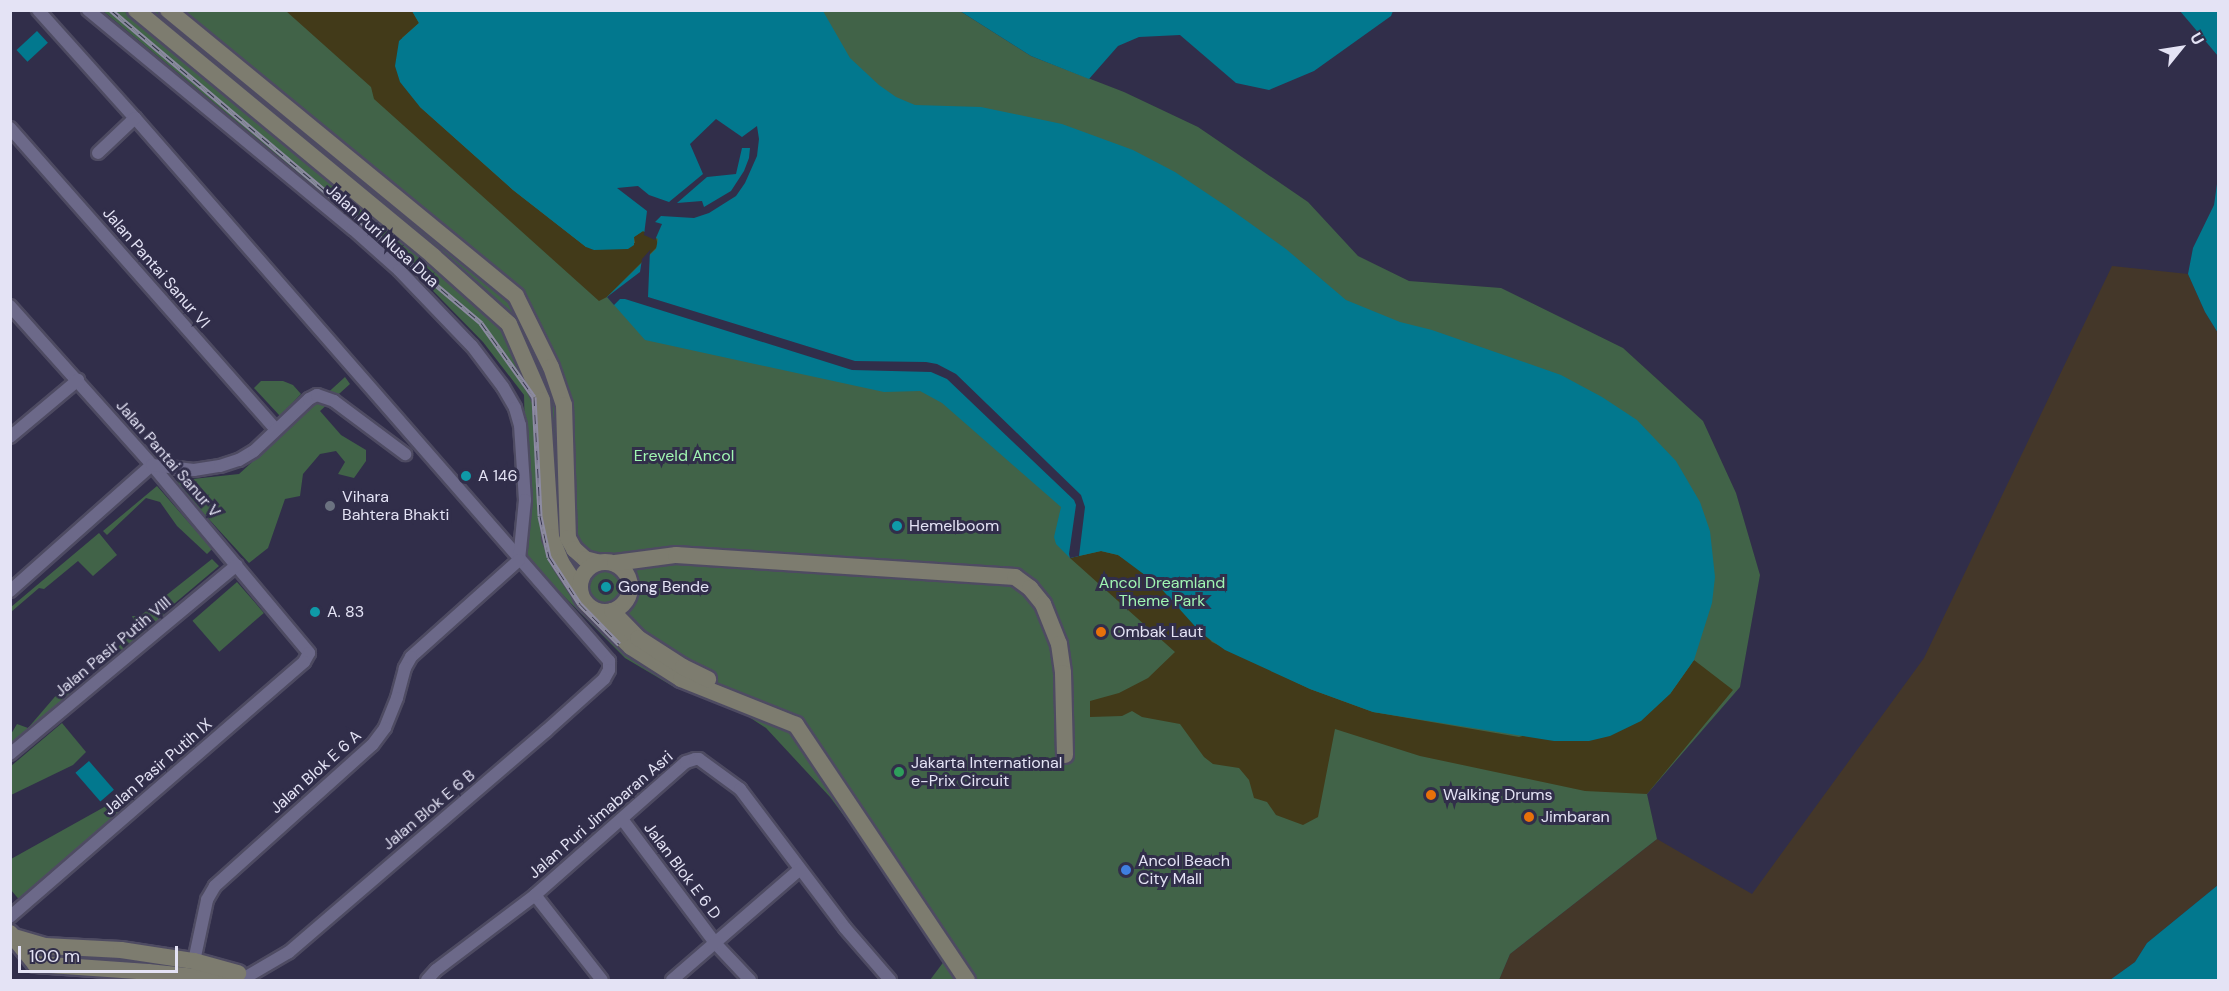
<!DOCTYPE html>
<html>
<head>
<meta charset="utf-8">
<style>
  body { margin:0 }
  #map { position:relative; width:2229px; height:991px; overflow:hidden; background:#312e4a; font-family:"DM Sans",sans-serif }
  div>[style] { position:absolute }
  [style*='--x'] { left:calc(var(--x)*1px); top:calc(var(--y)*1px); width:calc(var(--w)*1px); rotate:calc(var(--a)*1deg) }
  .industrial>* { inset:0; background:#443729 }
  .green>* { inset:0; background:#416348; transform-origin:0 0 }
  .sand>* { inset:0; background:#423a19 }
  .water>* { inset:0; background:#02788e; transform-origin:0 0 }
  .pier>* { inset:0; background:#312e4a }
  .roads { filter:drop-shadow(2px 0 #4e4b62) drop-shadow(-2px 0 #4e4b62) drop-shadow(0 2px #4e4b62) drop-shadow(0 -2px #4e4b62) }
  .street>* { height:12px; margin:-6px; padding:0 6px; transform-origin:6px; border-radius:6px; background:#6c6989 }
  .secondary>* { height:16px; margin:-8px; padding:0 8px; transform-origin:8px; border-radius:8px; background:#7d7c6f }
  .secondary>.ring { margin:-8px; padding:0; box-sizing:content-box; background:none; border:16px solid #7d7c6f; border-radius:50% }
  .rail>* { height:5px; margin-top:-2.5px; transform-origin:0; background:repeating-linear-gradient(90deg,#312e4a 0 9px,#8d8ba2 0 18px); box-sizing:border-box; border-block:2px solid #8d8ba2 }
  .dots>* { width:16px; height:16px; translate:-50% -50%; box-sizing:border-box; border:3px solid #312e4a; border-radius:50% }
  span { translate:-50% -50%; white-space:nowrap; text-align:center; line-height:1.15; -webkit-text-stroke:6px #312e4a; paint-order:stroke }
  .street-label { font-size:16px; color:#e4e3f5 }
  .park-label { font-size:16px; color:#a0f5b2 }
  .poi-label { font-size:16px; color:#e4e3f5 }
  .left { translate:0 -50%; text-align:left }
  .frame { position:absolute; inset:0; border:12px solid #e4e3f5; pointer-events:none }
  .north { position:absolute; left:2151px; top:18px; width:60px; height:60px; -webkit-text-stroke:4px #312e4a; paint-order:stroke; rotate:60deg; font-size:16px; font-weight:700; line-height:24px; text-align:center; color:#e4e3f5 }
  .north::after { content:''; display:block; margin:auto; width:21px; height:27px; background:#e4e3f5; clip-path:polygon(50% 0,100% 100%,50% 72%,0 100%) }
  .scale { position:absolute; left:18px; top:946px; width:160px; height:27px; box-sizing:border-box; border:3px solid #e4e3f5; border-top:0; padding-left:8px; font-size:18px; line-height:21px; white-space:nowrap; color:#e4e3f5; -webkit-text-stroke:4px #312e4a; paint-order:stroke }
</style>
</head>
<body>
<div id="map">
  <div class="industrial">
    <i style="clip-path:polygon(2112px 266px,2188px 274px,2205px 312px,2218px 333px,2218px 885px,2147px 943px,2135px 962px,2110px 980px,1499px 980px,1510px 954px,1657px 839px,1752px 894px,1924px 658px)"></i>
  </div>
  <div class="green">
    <i style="clip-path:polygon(103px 11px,960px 11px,1031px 56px,1124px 92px,1198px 127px,1308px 202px,1358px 256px,1409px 281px,1501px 288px,1623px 348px,1703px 421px,1736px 493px,1760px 575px,1740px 687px,1647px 794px,1657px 839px,1510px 954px,1499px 980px,930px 980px,948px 956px,830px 797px,766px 728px,718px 697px,674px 687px,625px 658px,528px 560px,524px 395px,483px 342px,400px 257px)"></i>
    <i style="clip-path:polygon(345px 377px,350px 384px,320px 411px,341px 435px,366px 450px,366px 461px,354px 478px,338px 474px,345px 462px,336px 451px,320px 454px,303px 474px,300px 496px,285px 499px,268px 548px,249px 563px,174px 481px,239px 474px)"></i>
    <i style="clip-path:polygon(261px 381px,283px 381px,293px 385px,301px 394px,280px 416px,254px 388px)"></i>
    <i style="clip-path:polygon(157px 486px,212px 549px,207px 554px,177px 526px,160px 502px,146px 498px,107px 535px,103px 531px)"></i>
    <i style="clip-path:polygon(99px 533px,117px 555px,93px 576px,78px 561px,44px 589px,39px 588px,11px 612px,11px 607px)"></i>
    <i style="clip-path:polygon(212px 559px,219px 566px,168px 609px,164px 619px,11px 750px,11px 734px,17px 724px,28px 728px,65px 685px,76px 689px,102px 667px,124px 640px,138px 632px,132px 616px,140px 616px)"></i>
    <i style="left:237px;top:582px;width:41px;height:59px;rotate:49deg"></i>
    <i style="clip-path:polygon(62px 723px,86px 752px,73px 765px,11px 795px,11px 766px)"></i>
    <i style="clip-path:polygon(124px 796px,135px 806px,27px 909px,11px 890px,11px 859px)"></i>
  </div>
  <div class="sand">
    <i style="clip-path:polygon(286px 11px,412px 11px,419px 23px,402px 38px,420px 107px,513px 190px,586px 247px,635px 243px,634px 237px,643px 231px,656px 237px,658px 246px,607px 297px,599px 301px,374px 99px,371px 87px)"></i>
    <i style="clip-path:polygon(1101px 551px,1118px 555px,1131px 563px,1157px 584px,1212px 642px,1310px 689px,1373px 712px,1519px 737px,1670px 694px,1694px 660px,1733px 690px,1647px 794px,1585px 791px,1420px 756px,1335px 729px,1318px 817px,1303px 825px,1276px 815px,1267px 802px,1254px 798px,1249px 780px,1239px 768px,1213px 764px,1204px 757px,1180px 724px,1142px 717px,1132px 711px,1122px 716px,1090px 717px,1090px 701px,1119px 693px,1148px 678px,1175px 652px,1070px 558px)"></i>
  </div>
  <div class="water">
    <i style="clip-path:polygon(412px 11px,823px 11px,850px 58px,879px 85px,896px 97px,915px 105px,981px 107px,1062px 124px,1133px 150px,1175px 172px,1226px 206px,1286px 249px,1346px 300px,1400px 322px,1432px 330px,1561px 375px,1602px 397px,1637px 420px,1676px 461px,1700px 502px,1710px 531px,1715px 577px,1712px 603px,1694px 660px,1670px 694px,1641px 721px,1610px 736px,1589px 741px,1554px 741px,1373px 712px,1310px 689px,1225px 650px,1201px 633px,1157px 584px,1118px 555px,1101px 551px,1070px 558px,1056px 544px,1054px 537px,1061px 507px,942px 403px,920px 391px,884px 392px,645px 340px,607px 297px,656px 249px,658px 239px,643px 231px,634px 237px,634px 245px,628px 249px,594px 250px,586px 247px,513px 190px,420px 107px,400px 82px,395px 66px,399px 41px,419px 23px)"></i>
    <i style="clip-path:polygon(960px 11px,1393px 10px,1393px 11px,1391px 16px,1314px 71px,1269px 90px,1236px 83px,1180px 35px,1139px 37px,1118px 46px,1089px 79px,1031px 56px)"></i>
    <i style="clip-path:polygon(2180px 11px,2218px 11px,2218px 56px)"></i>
    <i style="left:37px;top:31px;width:16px;height:28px;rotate:47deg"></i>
    <i style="clip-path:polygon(2218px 177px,2218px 333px,2205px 312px,2188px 274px,2193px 248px,2214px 205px)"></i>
    <i style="left:89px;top:761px;width:38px;height:18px;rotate:49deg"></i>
    <i style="clip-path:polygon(2218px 885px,2218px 980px,2110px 980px,2135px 962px,2147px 943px)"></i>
  </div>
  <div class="pier">
    <i style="clip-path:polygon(evenodd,716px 119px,742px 137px,757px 126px,759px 139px,757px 156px,745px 183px,736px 196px,709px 213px,694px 218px,661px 216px,655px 222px,662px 224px,655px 240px,644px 235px,647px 211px,617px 188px,638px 186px,649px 195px,669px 202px,703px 174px,690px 144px,716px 119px,742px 148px,750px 148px,749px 158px,744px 171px,731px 191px,704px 207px,702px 201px,677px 203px,707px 177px,736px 174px,742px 148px)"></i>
    <i style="clip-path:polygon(650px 250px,648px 297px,855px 361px,926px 362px,937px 364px,956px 374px,1081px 495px,1085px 507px,1079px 556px,1070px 558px,1069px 554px,1076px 505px,1074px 500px,947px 379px,931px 372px,852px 370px,625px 299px,620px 299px,614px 305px,607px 297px,640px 272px,642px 259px)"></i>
  </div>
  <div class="roads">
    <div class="street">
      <i style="--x:38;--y:10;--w:145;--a:48.1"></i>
      <i style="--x:135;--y:118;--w:721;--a:48.88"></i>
      <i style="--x:609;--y:661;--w:9;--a:90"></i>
      <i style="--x:609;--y:670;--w:10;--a:119"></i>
      <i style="--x:604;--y:679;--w:78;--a:138.1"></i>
      <i style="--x:546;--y:731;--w:339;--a:139.3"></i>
      <i style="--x:289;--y:952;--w:48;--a:149.7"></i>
      <i style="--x:88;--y:10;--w:344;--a:39.6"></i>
      <i style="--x:353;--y:229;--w:62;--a:41.7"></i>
      <i style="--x:399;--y:270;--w:105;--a:46.2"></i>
      <i style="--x:472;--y:346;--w:51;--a:52.9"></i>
      <i style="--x:503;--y:387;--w:24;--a:60"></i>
      <i style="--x:515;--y:408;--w:18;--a:74"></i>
      <i style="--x:520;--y:425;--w:75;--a:86.2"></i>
      <i style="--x:525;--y:500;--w:60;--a:95.7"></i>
      <i style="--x:519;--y:560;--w:145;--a:138.1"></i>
      <i style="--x:411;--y:657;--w:13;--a:119"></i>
      <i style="--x:405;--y:668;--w:31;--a:105"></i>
      <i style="--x:397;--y:698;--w:32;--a:112"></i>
      <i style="--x:385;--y:728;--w:21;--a:127"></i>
      <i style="--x:372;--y:745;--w:211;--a:138.1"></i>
      <i style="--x:215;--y:886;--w:16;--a:120"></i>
      <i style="--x:207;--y:900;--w:62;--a:102"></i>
      <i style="--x:10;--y:128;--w:402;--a:48.6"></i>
      <i style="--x:98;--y:153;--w:51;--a:-43.4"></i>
      <i style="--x:10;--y:306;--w:213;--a:48.2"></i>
      <i style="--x:152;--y:465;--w:245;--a:50.1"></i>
      <i style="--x:309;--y:653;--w:10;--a:119"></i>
      <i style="--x:304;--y:662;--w:389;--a:139.1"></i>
      <i style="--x:10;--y:437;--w:89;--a:-40"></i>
      <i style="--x:10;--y:591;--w:190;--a:-41.6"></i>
      <i style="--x:152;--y:465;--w:42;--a:6.8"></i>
      <i style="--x:194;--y:470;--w:26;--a:-9"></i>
      <i style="--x:220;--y:466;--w:20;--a:-18"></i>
      <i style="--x:239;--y:460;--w:17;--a:-31"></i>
      <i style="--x:254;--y:451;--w:76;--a:-43.4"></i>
      <i style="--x:309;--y:399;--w:9;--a:-27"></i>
      <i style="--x:317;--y:395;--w:18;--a:19"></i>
      <i style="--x:334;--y:401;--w:89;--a:36.7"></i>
      <i style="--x:10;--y:754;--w:295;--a:-39.8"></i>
      <i style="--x:622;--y:819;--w:155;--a:53.1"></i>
      <i style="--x:715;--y:943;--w:51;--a:46.6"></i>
      <i style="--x:535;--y:895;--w:108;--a:51.8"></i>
      <i style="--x:427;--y:980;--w:13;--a:-48"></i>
      <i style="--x:436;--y:970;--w:124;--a:-37.1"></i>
      <i style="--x:535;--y:895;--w:201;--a:-41.4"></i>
      <i style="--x:686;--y:762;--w:9;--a:-18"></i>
      <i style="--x:695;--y:759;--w:4;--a:0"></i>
      <i style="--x:699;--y:759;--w:51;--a:36.2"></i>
      <i style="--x:740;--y:789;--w:174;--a:52.9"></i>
      <i style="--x:845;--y:928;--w:69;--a:49.1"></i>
      <i style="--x:672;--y:980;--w:169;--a:-40.9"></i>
    </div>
    <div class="secondary">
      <i style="--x:136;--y:10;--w:386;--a:39.6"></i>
      <i style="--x:433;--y:256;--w:102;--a:41.8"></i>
      <i style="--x:509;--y:324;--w:83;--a:66.5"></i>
      <i style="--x:542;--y:400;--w:137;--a:86.2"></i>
      <i style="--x:551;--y:537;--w:27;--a:68"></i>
      <i style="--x:561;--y:562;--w:35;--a:57"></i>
      <i style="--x:168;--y:10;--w:450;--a:39.4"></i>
      <i style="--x:516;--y:296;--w:79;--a:63.8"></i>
      <i style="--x:551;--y:367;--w:40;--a:71.1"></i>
      <i style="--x:564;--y:405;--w:133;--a:88.3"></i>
      <i style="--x:568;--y:538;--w:13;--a:61"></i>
      <i style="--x:574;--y:549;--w:15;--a:42"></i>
      <i style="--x:585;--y:559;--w:12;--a:14"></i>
      <i class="ring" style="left:580px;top:562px;width:34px;height:34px"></i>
      <i style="--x:615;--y:563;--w:62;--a:-7.5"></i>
      <i style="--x:676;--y:555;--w:340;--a:3.7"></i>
      <i style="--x:1015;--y:577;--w:19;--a:36"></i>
      <i style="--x:1030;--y:588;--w:21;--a:51"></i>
      <i style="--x:1043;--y:604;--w:43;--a:68.2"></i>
      <i style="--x:1059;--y:644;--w:29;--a:82"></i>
      <i style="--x:1063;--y:673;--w:82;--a:88.6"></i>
      <i style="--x:593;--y:610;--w:53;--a:44.2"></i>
      <i style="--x:631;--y:647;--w:59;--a:32.6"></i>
      <i style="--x:681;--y:679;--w:124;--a:21.8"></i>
      <i style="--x:796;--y:725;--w:307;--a:56.2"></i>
      <i style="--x:612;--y:611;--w:37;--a:46"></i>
      <i style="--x:638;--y:638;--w:54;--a:32.8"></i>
      <i style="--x:683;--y:667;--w:28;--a:26"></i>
      <i style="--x:10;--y:933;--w:40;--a:51"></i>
      <i style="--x:35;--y:964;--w:113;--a:4"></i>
      <i style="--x:148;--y:972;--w:76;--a:6"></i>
      <i style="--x:14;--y:937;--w:32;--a:16"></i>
      <i style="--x:45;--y:946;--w:76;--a:3"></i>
      <i style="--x:121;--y:950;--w:74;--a:8.6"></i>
      <i style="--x:194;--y:961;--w:46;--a:15.3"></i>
    </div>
  </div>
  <div class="rail">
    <i style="--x:111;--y:10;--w:485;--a:40.2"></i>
    <i style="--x:481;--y:323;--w:91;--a:54.4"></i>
    <i style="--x:534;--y:397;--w:119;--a:87.1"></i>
    <i style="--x:540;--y:516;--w:42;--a:77.6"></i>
    <i style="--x:549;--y:557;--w:56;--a:56.6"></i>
    <i style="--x:580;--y:604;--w:56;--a:45.7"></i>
  </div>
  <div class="dots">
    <i style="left:466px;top:476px;background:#0f9aa8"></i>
    <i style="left:330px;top:506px;background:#6b7280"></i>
    <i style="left:897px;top:526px;background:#0f9aa8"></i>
    <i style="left:606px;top:587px;background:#0f9aa8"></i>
    <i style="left:315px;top:612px;background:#0f9aa8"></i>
    <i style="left:1101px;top:632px;background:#e8710a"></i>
    <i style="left:899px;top:772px;background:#2e9e5b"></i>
    <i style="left:1431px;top:795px;background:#e8710a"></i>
    <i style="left:1529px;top:817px;background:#e8710a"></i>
    <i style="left:1126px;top:870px;background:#3f7fe0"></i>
  </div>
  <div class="street-label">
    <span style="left:382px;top:236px;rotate:42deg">Jalan Puri Nusa Dua</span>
    <span style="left:156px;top:268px;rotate:49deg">Jalan Pantai Sanur VI</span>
    <span style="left:168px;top:459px;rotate:49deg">Jalan Pantai Sanur V</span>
    <span style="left:113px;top:647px;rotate:-40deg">Jalan Pasir Putih VIII</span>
    <span style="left:158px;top:767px;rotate:-41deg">Jalan Pasir Putih IX</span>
    <span style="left:316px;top:772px;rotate:-42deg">Jalan Blok E 6 A</span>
    <span style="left:429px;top:810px;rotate:-40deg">Jalan Blok E 6 B</span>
    <span style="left:601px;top:815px;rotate:-41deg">Jalan Puri Jimabaran Asri</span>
    <span style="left:682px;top:871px;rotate:53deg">Jalan Blok E 6 D</span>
  </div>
  <div class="park-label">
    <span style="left:684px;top:456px">Ereveld Ancol</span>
    <span style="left:1162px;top:592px">Ancol Dreamland<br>Theme Park</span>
  </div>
  <div class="poi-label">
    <span class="left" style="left:478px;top:476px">A 146</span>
    <span class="left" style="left:342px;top:506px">Vihara<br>Bahtera Bhakti</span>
    <span class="left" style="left:909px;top:526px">Hemelboom</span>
    <span class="left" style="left:618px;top:587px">Gong Bende</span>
    <span class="left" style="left:327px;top:612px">A. 83</span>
    <span class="left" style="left:1113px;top:632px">Ombak Laut</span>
    <span class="left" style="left:911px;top:772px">Jakarta International<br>e-Prix Circuit</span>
    <span class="left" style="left:1443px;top:795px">Walking Drums</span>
    <span class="left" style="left:1541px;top:817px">Jimbaran</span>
    <span class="left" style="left:1138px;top:870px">Ancol Beach<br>City Mall</span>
  </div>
  <div class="frame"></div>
  <div class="north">U</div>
  <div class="scale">100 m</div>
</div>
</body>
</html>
